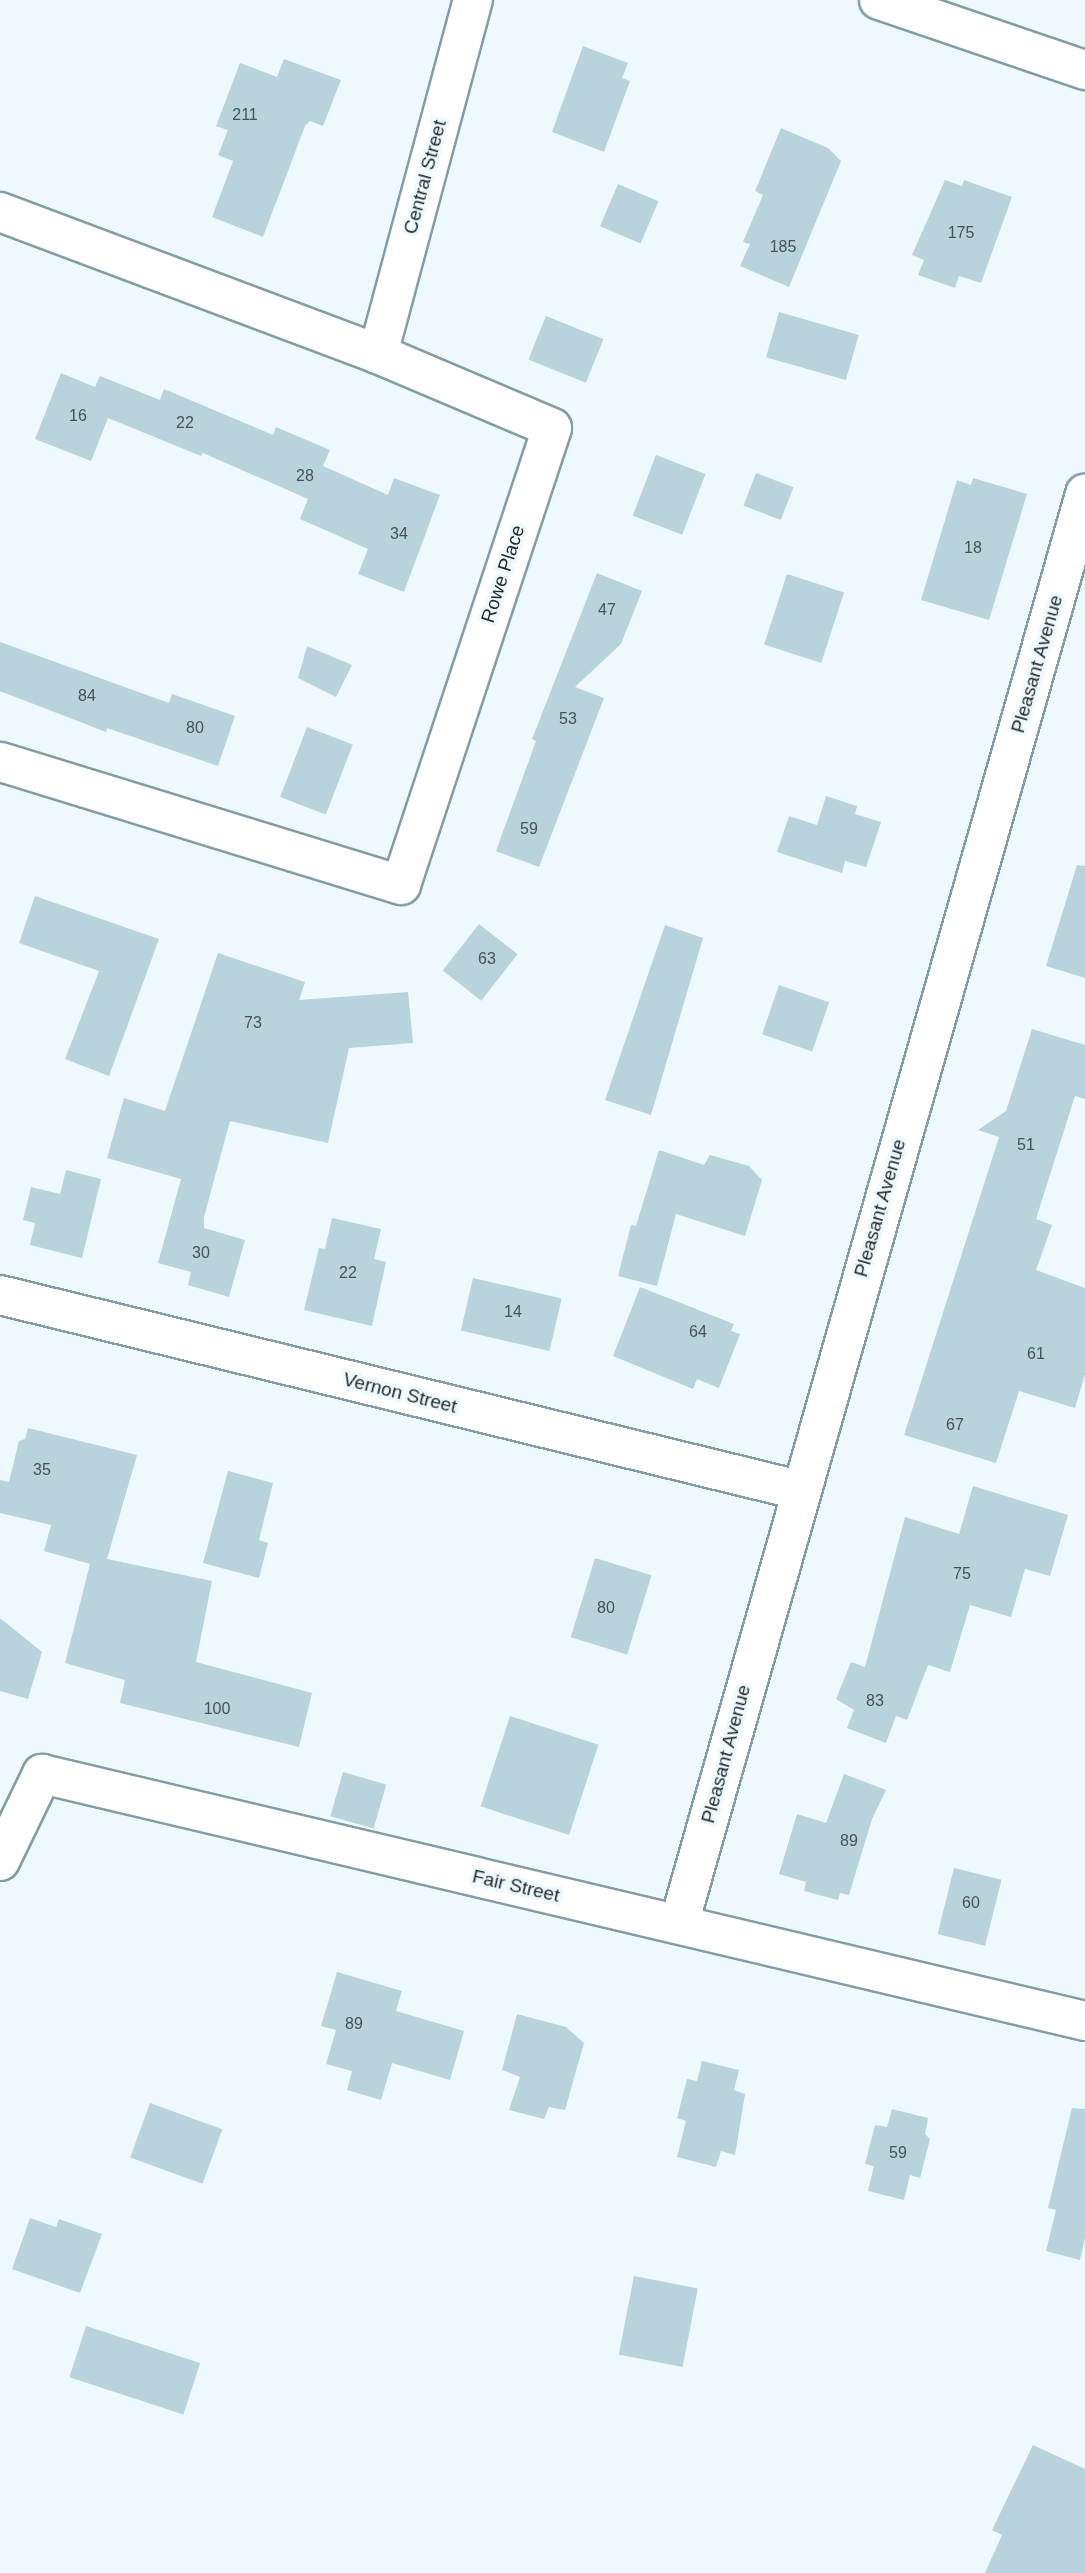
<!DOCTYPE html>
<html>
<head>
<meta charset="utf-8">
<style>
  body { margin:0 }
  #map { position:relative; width:1085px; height:2573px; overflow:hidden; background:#eef9fd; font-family:Helvetica,sans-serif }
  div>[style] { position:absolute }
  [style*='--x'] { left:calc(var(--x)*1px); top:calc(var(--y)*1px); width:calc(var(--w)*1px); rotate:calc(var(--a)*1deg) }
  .building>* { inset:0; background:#b8d3db; transform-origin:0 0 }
  .roads { filter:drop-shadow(2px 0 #839da4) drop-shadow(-2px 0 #839da4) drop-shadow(0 2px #839da4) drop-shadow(0 -2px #839da4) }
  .minor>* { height:38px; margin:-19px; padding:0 19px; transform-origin:19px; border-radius:19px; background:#fff }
  .major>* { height:38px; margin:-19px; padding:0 19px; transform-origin:19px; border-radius:19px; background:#fff }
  span { translate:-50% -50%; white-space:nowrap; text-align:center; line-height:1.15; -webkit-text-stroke:7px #eef9fd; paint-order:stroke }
  .number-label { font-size:16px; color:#445357 }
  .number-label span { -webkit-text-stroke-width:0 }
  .street-label { font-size:19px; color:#1e282b }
</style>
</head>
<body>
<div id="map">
  <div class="building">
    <i style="clip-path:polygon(583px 46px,628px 63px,622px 78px,630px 81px,604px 152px,552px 132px)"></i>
    <i style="clip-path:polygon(284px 59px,341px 80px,323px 126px,310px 121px,305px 126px,263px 237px,212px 217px,233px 161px,218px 155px,228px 130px,216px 126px,240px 63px,277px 77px)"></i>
    <i style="clip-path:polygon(781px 128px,828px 148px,841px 161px,789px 287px,740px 266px,750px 244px,743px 242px,763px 195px,755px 191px)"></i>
    <i style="clip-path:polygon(945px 180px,962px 186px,964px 180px,1012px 197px,981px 283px,959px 276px,955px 288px,918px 275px,924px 260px,912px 255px)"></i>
    <i style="left:618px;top:184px;width:44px;height:46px;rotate:23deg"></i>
    <i style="left:779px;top:312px;width:83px;height:47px;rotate:16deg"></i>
    <i style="left:546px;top:316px;width:62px;height:47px;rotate:22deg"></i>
    <i style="clip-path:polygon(61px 373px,95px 387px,100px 376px,160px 400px,164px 389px,273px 435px,276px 427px,330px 450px,323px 466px,388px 495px,394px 478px,440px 495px,404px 592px,358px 574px,368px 549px,300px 519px,308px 499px,203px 453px,201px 456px,108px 418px,91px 461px,35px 439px)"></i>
    <i style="left:656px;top:455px;width:53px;height:65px;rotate:21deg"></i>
    <i style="left:756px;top:473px;width:40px;height:35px;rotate:21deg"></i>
    <i style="clip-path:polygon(973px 478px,1027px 494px,989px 620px,921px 600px,957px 480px,971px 485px)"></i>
    <i style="clip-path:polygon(597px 573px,642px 591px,621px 644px,575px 687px,604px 698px,539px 867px,496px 851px,536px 741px,532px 739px)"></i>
    <i style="left:787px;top:574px;width:60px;height:74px;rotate:18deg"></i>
    <i style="clip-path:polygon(0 642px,169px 703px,172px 694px,235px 716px,218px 766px,107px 728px,106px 732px,0 691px)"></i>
    <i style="clip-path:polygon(307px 646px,352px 665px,336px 697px,298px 678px)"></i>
    <i style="left:307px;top:727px;width:49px;height:75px;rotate:21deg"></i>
    <i style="clip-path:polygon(826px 796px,857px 806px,855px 814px,881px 822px,866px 867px,845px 861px,842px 873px,777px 852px,789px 816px,817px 825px)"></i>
    <i style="clip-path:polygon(1077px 865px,1085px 866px,1085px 978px,1046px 966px)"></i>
    <i style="clip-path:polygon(35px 896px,159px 939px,109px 1076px,65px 1059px,99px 971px,19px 943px)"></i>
    <i style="left:479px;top:924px;width:49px;height:59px;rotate:38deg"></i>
    <i style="clip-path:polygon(665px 925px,703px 938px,651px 1115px,605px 1100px)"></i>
    <i style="clip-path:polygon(218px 953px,305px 982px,299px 1000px,408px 992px,413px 1043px,349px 1048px,328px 1143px,230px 1121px,204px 1217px,204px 1228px,245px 1240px,229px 1297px,188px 1285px,191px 1272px,158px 1263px,181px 1179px,107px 1158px,124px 1098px,165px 1111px)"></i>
    <i style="left:779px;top:985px;width:53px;height:52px;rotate:19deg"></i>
    <i style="clip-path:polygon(1032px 1029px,1085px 1045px,1085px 1099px,1075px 1096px,1036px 1219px,1052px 1225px,1036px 1270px,1085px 1288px,1085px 1374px,1075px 1408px,1019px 1391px,996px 1463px,904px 1435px,999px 1137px,978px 1130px,1006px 1111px)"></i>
    <i style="clip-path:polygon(659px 1150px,704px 1165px,710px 1155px,749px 1166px,762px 1180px,745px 1236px,676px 1214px,657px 1286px,618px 1276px,631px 1225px,636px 1226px)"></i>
    <i style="clip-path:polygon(66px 1170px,101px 1179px,82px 1258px,30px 1245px,35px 1223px,23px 1220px,31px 1187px,60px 1194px)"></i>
    <i style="clip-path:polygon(332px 1218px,381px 1229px,374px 1259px,386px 1262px,372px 1326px,304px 1310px,319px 1248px,325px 1249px)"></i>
    <i style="left:473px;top:1278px;width:91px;height:54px;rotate:13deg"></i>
    <i style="clip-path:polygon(640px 1287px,734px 1324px,731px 1331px,740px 1334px,719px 1388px,697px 1379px,693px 1389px,613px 1356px)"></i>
    <i style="clip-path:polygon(28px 1428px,137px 1455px,107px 1559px,212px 1581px,196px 1662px,312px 1693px,299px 1747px,120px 1703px,125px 1680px,65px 1663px,90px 1564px,44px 1551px,51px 1525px,0 1513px,0 1480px,9px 1482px,19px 1441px,25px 1439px)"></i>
    <i style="clip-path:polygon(228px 1471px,273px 1483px,259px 1540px,268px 1543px,259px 1578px,203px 1563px)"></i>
    <i style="clip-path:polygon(973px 1486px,1068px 1515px,1050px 1576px,1025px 1569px,1011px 1617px,970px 1605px,950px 1672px,928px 1665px,907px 1720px,896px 1716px,886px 1743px,847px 1728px,854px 1710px,836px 1699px,851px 1662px,865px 1667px,905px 1517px,959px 1534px)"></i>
    <i style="left:595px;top:1558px;width:59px;height:83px;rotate:17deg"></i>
    <i style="clip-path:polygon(0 1618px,42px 1652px,28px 1699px,0 1691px)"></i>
    <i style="left:510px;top:1716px;width:93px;height:95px;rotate:18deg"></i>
    <i style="left:343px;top:1772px;width:45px;height:46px;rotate:16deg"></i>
    <i style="clip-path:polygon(844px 1774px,886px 1790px,872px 1819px,849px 1895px,840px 1893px,838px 1900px,804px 1891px,806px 1882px,779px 1874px,797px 1814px,826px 1823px)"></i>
    <i style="left:954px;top:1868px;width:49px;height:68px;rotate:14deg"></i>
    <i style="clip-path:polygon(337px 1972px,402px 1991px,396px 2011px,464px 2031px,450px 2080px,392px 2063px,381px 2100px,347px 2090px,352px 2071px,326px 2064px,336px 2030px,321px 2026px)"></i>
    <i style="clip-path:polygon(517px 2014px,566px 2027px,584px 2043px,565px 2110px,549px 2107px,544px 2119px,509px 2110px,520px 2077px,502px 2070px)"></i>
    <i style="clip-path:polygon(702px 2061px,739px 2070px,734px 2090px,745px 2094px,735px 2155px,721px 2151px,716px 2167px,677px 2157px,686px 2121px,677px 2118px,687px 2079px,697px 2081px)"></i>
    <i style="left:150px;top:2103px;width:77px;height:58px;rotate:20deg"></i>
    <i style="clip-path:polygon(1072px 2108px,1085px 2109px,1085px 2238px,1080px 2260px,1046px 2251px,1056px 2210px,1048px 2208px)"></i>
    <i style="clip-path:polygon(892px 2109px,928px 2118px,925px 2134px,930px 2139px,920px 2178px,910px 2175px,904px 2200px,868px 2191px,874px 2166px,865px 2164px,875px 2125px,887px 2127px)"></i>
    <i style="clip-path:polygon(30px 2218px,56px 2227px,59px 2219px,102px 2234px,80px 2293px,12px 2269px)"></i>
    <i style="left:634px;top:2276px;width:65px;height:80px;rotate:11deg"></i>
    <i style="left:86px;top:2326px;width:120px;height:54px;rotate:18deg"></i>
    <i style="clip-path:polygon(1033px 2445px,1085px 2469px,1085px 2573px,985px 2573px,1002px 2535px,992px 2530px)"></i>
  </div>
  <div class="roads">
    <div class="minor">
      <i style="--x:0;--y:212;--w:404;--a:20.6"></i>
      <i style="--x:378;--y:354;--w:189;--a:23"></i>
      <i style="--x:552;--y:428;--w:481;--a:108.3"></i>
      <i style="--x:401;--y:885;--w:419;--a:-162.9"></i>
      <i style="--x:378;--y:354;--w:367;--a:-75"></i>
      <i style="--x:0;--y:1295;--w:822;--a:13.72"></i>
      <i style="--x:0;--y:1861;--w:97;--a:-64.2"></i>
      <i style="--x:42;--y:1774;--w:1072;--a:13.32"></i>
      <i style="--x:679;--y:1924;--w:1487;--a:-74.15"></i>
    </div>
    <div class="major">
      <i style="--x:879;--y:0;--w:218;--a:18.8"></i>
    </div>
  </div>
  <div class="number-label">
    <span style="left:245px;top:115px">211</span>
    <span style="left:961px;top:233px">175</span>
    <span style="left:783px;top:247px">185</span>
    <span style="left:78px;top:416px">16</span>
    <span style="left:185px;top:423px">22</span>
    <span style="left:305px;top:476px">28</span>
    <span style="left:399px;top:534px">34</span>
    <span style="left:973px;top:548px">18</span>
    <span style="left:607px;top:610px">47</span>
    <span style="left:87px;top:696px">84</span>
    <span style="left:568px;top:719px">53</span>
    <span style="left:195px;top:728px">80</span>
    <span style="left:529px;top:829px">59</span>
    <span style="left:487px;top:959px">63</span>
    <span style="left:253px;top:1023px">73</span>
    <span style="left:1026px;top:1145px">51</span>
    <span style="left:201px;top:1253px">30</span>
    <span style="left:348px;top:1273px">22</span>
    <span style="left:513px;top:1312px">14</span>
    <span style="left:698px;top:1332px">64</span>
    <span style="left:1036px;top:1354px">61</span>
    <span style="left:955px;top:1425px">67</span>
    <span style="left:42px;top:1470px">35</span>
    <span style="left:962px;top:1574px">75</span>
    <span style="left:606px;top:1608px">80</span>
    <span style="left:875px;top:1701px">83</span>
    <span style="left:217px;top:1709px">100</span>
    <span style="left:849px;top:1841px">89</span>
    <span style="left:971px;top:1903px">60</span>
    <span style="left:354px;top:2024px">89</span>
    <span style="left:898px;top:2153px">59</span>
  </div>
  <div class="street-label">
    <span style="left:425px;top:177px;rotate:-75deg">Central Street</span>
    <span style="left:503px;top:574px;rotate:-72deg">Rowe Place</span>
    <span style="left:1037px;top:664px;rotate:-74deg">Pleasant Avenue</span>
    <span style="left:880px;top:1208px;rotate:-74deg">Pleasant Avenue</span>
    <span style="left:400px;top:1393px;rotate:14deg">Vernon Street</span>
    <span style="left:726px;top:1754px;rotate:-75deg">Pleasant Avenue</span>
    <span style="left:516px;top:1886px;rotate:13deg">Fair Street</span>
  </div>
</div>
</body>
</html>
